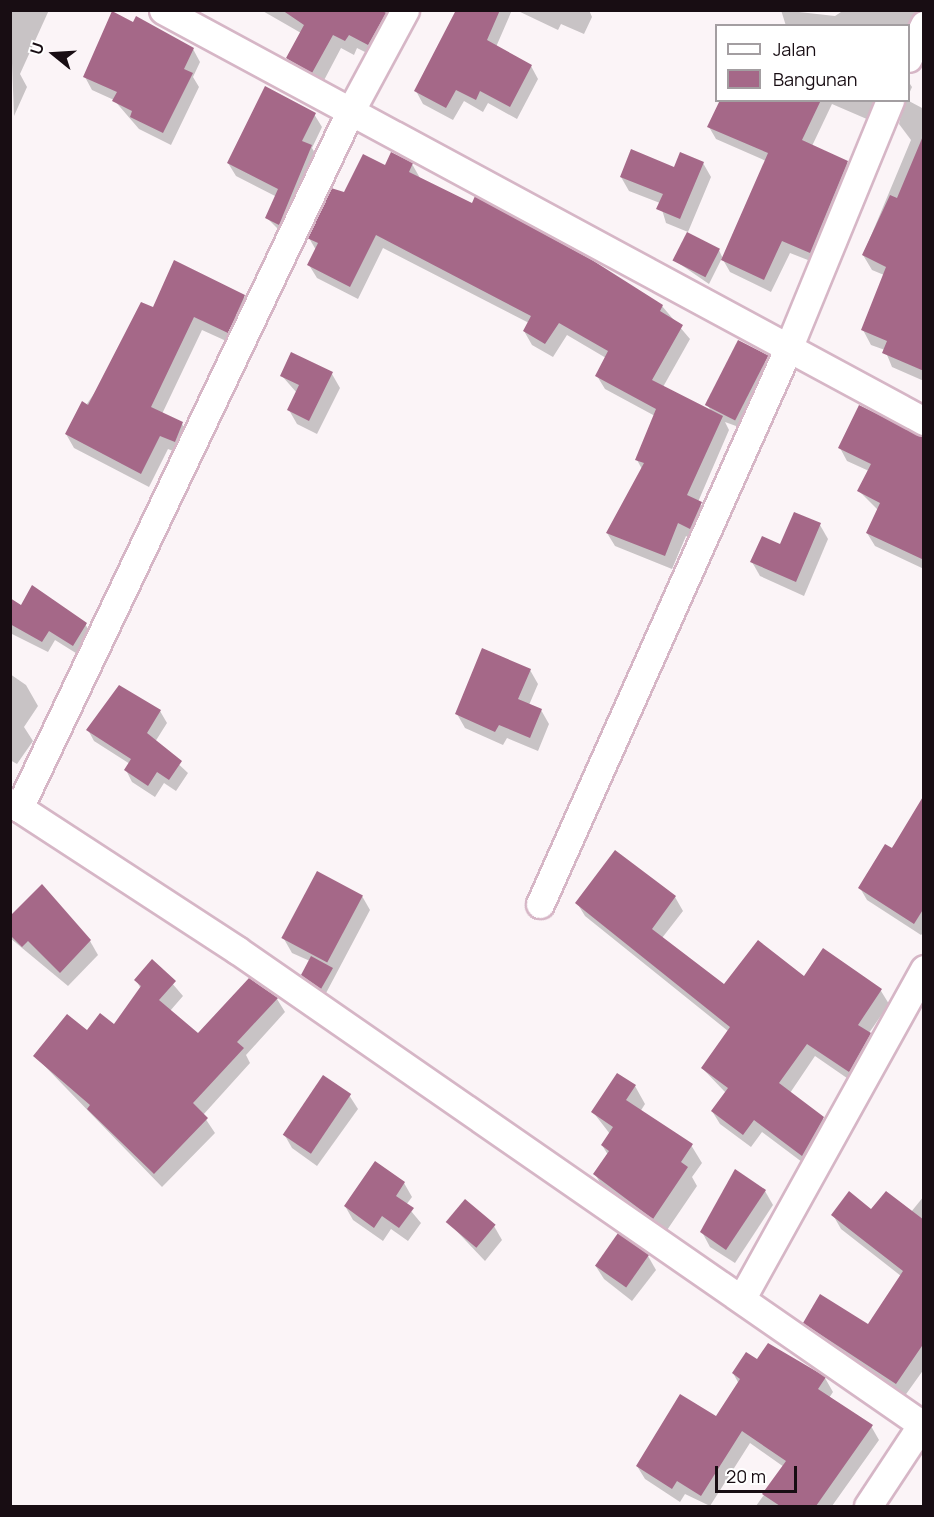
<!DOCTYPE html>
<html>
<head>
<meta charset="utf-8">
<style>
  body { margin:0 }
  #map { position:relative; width:934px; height:1517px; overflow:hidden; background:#fbf4f7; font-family:Manrope,sans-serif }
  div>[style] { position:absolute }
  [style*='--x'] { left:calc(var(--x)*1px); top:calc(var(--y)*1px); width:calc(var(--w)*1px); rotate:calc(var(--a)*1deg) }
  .shadow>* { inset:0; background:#0003 }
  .building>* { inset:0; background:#a56888; transform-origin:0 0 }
  .roads { filter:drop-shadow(2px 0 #d6b6c6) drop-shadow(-2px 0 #d6b6c6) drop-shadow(0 2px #d6b6c6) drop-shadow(0 -2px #d6b6c6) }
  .minor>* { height:27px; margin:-13.5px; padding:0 13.5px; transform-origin:13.5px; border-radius:13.5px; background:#fff }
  span { translate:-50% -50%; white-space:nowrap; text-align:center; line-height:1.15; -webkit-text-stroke:5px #fff; paint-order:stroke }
  .frame { position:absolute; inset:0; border:12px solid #180d13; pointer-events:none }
  .legend { position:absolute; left:715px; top:24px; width:195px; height:78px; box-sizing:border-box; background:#fff; border:2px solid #a39ea1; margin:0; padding:8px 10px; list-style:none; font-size:18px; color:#180d13 }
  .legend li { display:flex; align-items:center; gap:12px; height:30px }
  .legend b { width:30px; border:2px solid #a39ea1 }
  .north { position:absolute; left:24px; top:24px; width:60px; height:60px; -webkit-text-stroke:4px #fff; paint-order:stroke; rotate:288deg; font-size:16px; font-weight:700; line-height:24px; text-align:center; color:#180d13 }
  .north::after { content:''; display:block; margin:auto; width:21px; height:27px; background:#180d13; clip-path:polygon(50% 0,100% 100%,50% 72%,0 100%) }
  .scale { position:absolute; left:715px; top:1466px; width:82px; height:27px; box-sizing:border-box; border:3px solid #180d13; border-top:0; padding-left:8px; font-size:18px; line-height:21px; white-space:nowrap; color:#180d13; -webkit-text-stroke:4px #fff; paint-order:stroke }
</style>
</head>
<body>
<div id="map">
  <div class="shadow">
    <i style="clip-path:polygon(10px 10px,49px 10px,20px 74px,27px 87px,14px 116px)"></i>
    <i style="clip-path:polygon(261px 10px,396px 10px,377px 58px,357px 48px,354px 55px,341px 48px,321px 86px,296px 73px,287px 58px,301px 33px)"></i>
    <i style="clip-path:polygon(460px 10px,512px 10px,496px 47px,531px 66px,538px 79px,517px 119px,488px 103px,483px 112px,464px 101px,453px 120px,423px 104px,416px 91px)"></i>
    <i style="clip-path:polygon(516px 10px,589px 10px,592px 17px,584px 34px,561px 24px,558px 30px)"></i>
    <i style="clip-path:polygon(781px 10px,835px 16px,844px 10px,924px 10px,924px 22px,908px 50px,908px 26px,786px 26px)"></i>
    <i style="clip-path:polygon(193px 49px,200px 62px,193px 77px,199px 87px,171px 145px,139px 129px,114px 100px,92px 90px,85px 77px)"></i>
    <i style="clip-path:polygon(908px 81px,912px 87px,908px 96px)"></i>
    <i style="clip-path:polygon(722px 100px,887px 100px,876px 123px,832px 104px,812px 146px,847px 162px,854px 175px,818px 264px,790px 253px,771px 292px,730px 272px,722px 258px,709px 284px,674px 260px,719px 250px,723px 259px,766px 161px,716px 139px,709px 127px)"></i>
    <i style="clip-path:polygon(904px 100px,907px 100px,924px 109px,924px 381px,892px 367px,885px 350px,871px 345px,863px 330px,884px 275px,872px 270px,863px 255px,911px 140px,899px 124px)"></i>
    <i style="clip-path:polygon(314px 114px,322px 127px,312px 148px,319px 160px,286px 237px,267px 218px,277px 197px,236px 176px,228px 163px)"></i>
    <i style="clip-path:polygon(703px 163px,711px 177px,688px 232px,666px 223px,660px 203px,629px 191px,621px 177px)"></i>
    <i style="clip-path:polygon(412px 164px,420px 178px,662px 306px,690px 339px,663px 387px,711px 411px,708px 406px,767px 356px,775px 369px,747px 430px,725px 422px,729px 430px,698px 502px,709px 517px,698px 542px,686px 536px,672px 569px,615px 546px,607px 533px,642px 469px,637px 460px,655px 416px,605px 389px,597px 376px,606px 358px,567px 335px,553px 357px,532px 345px,524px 331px,529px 323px,383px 248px,358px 299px,317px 278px,309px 265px,316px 250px,309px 238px,345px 194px,386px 167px)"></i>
    <i style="clip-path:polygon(244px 296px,252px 310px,235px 345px,202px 330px,162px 414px,182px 424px,190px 437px,183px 455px,168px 449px,149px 487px,74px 448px,66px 434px,153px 309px)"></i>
    <i style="clip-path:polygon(332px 374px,340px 388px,317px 434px,297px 424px,289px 410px,297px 393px,282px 376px)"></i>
    <i style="clip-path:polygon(924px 438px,924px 569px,875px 546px,867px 533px,878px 510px,859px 491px,869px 471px,847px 461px,840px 448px)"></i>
    <i style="clip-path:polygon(820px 525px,828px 539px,804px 596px,760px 576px,752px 562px)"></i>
    <i style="clip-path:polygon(33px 587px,85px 624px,92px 635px,79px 655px,55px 640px,48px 652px,10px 633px,10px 600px,22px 607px)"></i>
    <i style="clip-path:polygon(530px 670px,538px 684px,529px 705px,541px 710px,549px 724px,538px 751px,507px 738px,503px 745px,465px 728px,457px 714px)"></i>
    <i style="clip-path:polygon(10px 674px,26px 685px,38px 706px,24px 727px,33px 741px,17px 764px,10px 760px)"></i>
    <i style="clip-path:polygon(160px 711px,167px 723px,155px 742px,188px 773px,176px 791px,164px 783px,155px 797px,132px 782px,126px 770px,130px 764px,94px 741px,88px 730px)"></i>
    <i style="clip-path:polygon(924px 807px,924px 932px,921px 935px,867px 900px,860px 888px)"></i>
    <i style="clip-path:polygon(362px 896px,370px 910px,325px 995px,306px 982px,302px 975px,310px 961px,292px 953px,284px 939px)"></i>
    <i style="clip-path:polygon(675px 897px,683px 911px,662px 938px,725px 986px,804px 978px,881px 991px,889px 1004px,869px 1033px,877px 1048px,857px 1085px,815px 1056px,790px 1093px,823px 1118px,831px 1131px,810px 1168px,762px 1132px,751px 1147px,720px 1124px,712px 1111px,726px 1093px,702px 1068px,728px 1031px,585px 916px,577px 903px)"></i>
    <i style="clip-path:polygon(10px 918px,90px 941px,98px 955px,68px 986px,10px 938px)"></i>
    <i style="clip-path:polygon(153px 961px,183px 996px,170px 1011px,199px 1035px,277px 999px,285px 1012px,246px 1055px,250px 1063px,203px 1115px,215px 1133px,162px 1187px,35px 1056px,87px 1032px,115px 1027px,141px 989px,136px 980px)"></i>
    <i style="clip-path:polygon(635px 1086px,645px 1104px,640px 1112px,691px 1145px,702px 1163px,692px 1177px,697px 1186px,663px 1236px,605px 1191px,595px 1174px,608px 1155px,602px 1145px,610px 1134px,593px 1112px)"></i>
    <i style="clip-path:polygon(349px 1095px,358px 1109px,317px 1166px,292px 1148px,284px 1134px)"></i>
    <i style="clip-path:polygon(404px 1183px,412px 1197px,406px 1205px,421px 1223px,408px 1241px,391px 1229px,383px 1241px,353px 1220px,345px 1206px)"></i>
    <i style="clip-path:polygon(765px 1191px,773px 1205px,735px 1263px,710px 1247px,702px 1232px)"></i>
    <i style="clip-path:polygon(924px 1196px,924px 1369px,904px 1397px,812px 1337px,804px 1323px,868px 1326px,901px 1276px,841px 1229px,833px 1215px,911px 1212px)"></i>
    <i style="clip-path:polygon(448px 1222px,494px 1226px,502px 1240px,485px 1261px)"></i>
    <i style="clip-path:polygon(648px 1256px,656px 1270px,632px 1301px,604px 1279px,595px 1265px)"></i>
    <i style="clip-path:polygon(757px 1362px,825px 1378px,833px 1392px,829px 1398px,871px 1426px,879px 1440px,832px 1506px,756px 1506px,784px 1467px,750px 1443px,710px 1506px,685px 1494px,680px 1502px,645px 1479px,637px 1466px,716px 1418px,739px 1384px,733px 1373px)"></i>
  </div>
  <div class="building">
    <i style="clip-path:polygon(282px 10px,381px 10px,386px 13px,368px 45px,349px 35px,345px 41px,333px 35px,312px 73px,286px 58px,304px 25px)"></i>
    <i style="clip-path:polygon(456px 10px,500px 10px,487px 40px,532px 65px,510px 107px,480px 91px,476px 100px,456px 90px,446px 108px,414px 91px)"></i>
    <i style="clip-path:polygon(112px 11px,133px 22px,136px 16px,194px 48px,184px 69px,193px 73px,163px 133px,130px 117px,132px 111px,112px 101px,117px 92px,83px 77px)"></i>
    <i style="clip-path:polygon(265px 86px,316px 113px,302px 141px,312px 145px,279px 225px,265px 218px,278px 189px,227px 163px)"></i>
    <i style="clip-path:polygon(720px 100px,821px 100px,802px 140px,848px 161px,810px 253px,782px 241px,764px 280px,721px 260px,768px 153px,707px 127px)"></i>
    <i style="clip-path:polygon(923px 136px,924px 136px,924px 371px,882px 353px,887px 341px,861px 330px,886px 267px,862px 255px,890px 195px,897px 198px)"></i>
    <i style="clip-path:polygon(631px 149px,674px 167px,680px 152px,704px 162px,680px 219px,656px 209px,663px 194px,620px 177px)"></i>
    <i style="clip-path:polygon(391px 152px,413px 163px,409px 172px,472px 203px,475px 196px,592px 260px,663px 305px,660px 311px,683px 325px,652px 380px,723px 416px,687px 495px,702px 502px,690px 529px,678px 523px,665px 556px,606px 533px,644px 463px,635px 460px,656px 409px,595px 376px,608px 351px,559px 323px,545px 344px,523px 331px,531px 316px,376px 235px,350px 287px,307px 265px,318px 243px,307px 238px,331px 188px,344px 192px,363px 154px,385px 165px)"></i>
    <i style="left:687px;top:232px;width:37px;height:32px;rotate:27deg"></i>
    <i style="clip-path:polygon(174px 260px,245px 295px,228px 333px,194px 317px,151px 407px,183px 422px,175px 442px,160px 436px,141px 474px,65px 434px,82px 401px,88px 405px,141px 302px,153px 307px)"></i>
    <i style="left:738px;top:340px;width:34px;height:73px;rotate:27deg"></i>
    <i style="clip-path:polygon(291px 352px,333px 372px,309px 421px,287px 410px,299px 385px,280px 376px)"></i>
    <i style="clip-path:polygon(859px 405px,924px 437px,924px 560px,866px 533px,880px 503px,857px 491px,871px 464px,838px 448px)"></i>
    <i style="clip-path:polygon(794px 512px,821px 523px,796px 582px,750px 562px,762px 536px,780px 544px)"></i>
    <i style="clip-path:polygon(32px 585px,87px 623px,73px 646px,49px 631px,42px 642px,10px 624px,10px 598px,21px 605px)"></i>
    <i style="clip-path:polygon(482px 648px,531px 669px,518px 699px,542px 709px,530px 738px,499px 725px,495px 732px,455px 714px)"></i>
    <i style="clip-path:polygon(119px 685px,161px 710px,147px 733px,182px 761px,169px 780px,157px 772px,148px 786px,124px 770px,131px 759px,86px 730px)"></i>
    <i style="clip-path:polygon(924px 795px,924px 908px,914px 924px,858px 888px,885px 844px,892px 848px)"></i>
    <i style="clip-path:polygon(615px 850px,676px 896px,652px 929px,724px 984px,758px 940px,804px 976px,823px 948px,882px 989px,858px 1025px,871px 1033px,849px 1072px,807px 1044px,779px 1083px,824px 1117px,802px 1156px,754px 1120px,743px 1135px,711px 1111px,728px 1088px,701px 1068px,730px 1027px,575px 903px)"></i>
    <i style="left:317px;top:871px;width:52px;height:76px;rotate:28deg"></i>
    <i style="clip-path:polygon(42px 884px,91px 940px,60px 973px,28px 941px,22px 947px,10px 935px,10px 916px)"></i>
    <i style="clip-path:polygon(311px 956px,333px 968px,321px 989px,301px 975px)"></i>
    <i style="clip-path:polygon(152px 959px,176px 981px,159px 1000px,198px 1033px,249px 978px,278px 998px,237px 1042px,244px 1048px,193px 1103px,208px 1118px,154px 1174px,87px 1109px,90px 1105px,33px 1056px,67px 1014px,87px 1030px,100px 1013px,114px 1024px,141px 986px,134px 980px)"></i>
    <i style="clip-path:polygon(617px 1073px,636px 1085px,626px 1100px,693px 1144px,681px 1162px,688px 1167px,653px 1219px,593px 1174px,609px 1151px,601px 1145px,613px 1127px,591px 1112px)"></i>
    <i style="left:323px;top:1075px;width:34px;height:72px;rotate:34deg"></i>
    <i style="clip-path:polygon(375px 1161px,405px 1182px,396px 1196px,414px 1208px,399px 1228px,382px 1216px,374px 1228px,344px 1206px)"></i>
    <i style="clip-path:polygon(735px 1169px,766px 1190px,726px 1250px,700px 1232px)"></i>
    <i style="clip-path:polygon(849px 1191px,871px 1209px,886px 1191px,924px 1220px,924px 1343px,896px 1384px,803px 1323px,820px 1294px,868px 1324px,903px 1271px,831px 1215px)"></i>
    <i style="left:465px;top:1199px;width:40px;height:30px;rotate:40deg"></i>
    <i style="left:618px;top:1233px;width:38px;height:40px;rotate:35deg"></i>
    <i style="clip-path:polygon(768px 1343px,826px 1377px,818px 1389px,873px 1425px,816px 1506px,780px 1506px,762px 1494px,786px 1461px,742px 1431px,701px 1496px,677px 1481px,672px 1489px,636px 1466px,680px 1394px,716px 1416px,740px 1379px,732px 1373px,746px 1352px,757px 1359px)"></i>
  </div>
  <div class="roads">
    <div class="minor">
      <i style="--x:163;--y:10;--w:865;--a:28.37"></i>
      <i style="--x:908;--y:58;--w:37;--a:-64"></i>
      <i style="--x:10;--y:802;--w:271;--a:33.1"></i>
      <i style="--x:237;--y:950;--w:832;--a:34.72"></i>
      <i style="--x:19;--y:808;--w:771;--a:-64.57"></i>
      <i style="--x:350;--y:112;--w:116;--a:-61.7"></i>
      <i style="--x:540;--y:904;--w:608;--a:-65.92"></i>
      <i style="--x:788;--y:349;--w:269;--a:-67.7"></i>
      <i style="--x:743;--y:1296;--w:374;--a:-61"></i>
      <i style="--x:868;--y:1506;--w:102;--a:-56.6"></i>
    </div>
  </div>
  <div class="frame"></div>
  <ul class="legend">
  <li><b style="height:8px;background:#fff"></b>Jalan</li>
  <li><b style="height:16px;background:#a56888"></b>Bangunan</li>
  </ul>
  <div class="north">U</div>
  <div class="scale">20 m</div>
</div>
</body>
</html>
